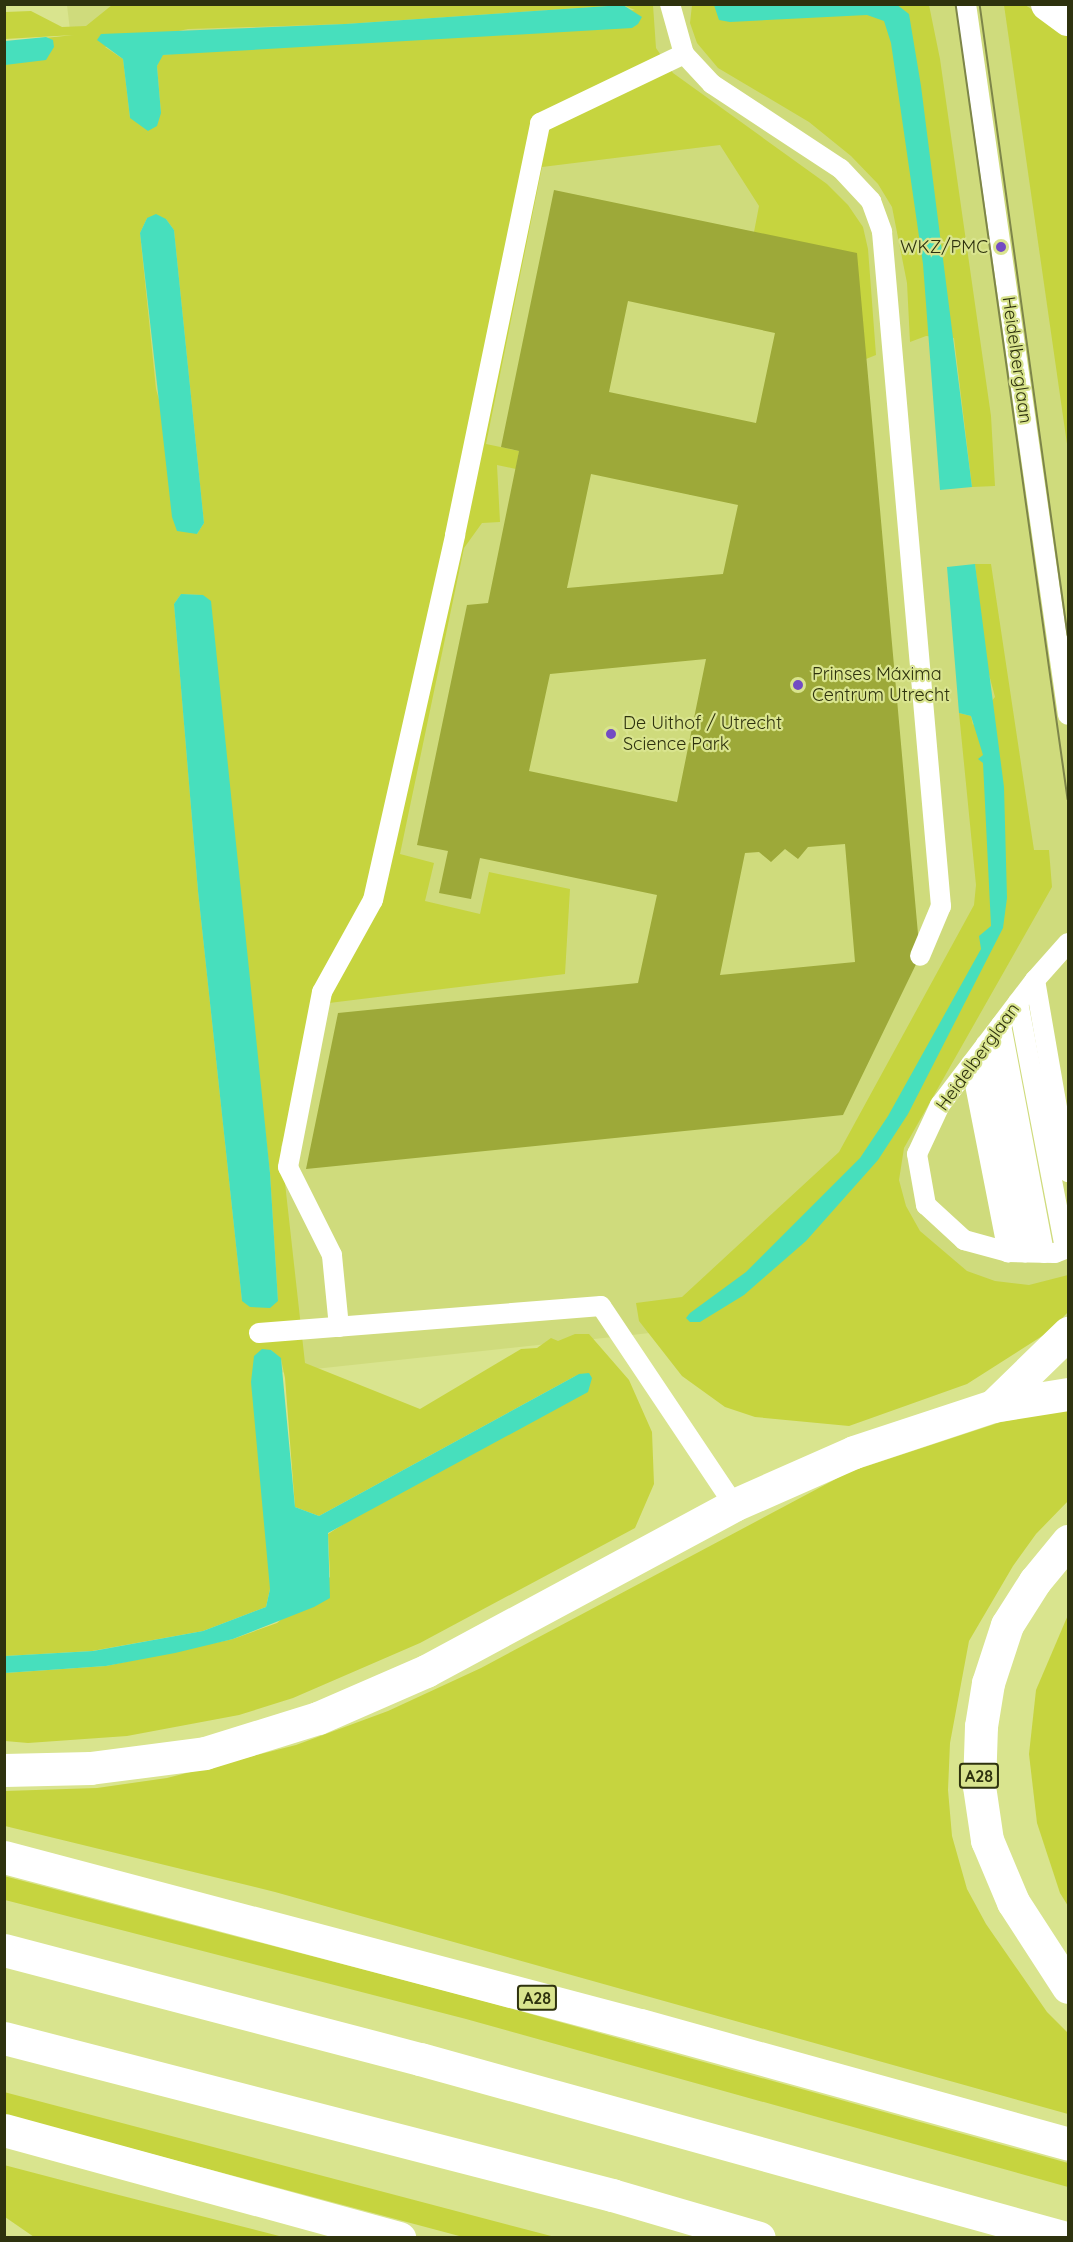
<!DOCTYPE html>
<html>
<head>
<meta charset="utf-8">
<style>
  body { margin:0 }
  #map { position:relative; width:1073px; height:2242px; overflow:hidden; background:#d9e48e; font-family:Quicksand,sans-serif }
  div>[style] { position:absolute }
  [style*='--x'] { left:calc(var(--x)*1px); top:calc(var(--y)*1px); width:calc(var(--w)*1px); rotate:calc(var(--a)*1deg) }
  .built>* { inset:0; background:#cfdb7c }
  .green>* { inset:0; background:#c6d43f }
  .water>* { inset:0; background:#47dfbd }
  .building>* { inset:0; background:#9da939 }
  .lane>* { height:20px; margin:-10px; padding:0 10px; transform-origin:10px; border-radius:10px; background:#fff }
  .street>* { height:33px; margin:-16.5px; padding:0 16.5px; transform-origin:16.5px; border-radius:16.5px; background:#fff }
  .highway>* { height:33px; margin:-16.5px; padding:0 16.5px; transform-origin:16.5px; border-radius:16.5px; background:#fff }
  .tram>* { height:1.5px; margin:-0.75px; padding:0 0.75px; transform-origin:0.75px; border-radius:0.75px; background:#7d8549 }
  .dots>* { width:16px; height:16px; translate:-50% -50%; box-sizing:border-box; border:3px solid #d9e48e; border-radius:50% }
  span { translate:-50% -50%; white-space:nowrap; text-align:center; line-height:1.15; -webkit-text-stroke:4.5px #d9e48e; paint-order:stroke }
  .shield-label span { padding:2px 4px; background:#d9e48e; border:2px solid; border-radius:4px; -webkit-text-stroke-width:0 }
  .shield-label { font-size:16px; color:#2e320e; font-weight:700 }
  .poi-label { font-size:18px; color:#2e320e }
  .right { translate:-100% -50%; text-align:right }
  .left { translate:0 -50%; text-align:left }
  .street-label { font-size:18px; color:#2e320e }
  .frame { position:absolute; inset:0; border:6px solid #2e320e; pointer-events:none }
</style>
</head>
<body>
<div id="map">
  <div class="built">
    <i style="clip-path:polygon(67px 5px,1068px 5px,1068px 1288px,230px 1378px)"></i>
  </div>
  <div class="green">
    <i style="clip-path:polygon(evenodd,112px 5px,653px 5px,656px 48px,673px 73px,827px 184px,848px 205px,863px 227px,868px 249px,876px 355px,866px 359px,754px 232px,759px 206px,720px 145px,542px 167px,486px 444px,519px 451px,516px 469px,497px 465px,500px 522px,482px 523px,464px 548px,400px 854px,434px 863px,425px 901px,480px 914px,489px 872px,570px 889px,565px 974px,329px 1003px,281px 1147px,305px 1363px,420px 1409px,521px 1349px,537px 1348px,551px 1338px,558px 1341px,575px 1334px,589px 1334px,629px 1380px,652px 1432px,654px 1484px,635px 1528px,420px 1643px,293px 1698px,239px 1715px,127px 1736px,28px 1743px,5px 1741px,5px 1673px,106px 1666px,233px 1639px,277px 1623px,330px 1577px,328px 1534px,579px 1374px,319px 1516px,295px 1507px,285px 1378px,281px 1359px,271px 1350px,270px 1589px,266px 1607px,203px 1631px,92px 1651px,5px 1656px,4px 42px,74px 35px,5px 39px,5px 12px,31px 11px,62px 27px,86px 26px,112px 5px,623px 5px,635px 10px,162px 55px,157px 66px,161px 113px,130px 118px,123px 59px,105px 47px,188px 29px,345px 24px,623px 5px,112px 5px,147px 218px,166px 219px,174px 230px,204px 523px,197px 534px,156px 389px,140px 233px,147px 218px,112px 5px,181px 594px,203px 595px,270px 1173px,278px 1301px,242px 1301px,198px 891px,174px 604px,181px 594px)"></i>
    <i style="clip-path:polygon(692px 5px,929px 5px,940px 59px,991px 416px,995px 486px,972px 487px,954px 338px,926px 336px,910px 342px,907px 283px,892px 207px,878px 184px,851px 156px,809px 122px,718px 68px,697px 43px,690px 23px)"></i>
    <i style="clip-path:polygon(1004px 5px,1025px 5px,1068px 32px,1068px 451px)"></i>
    <i style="clip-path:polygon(975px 564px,991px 564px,1034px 850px,1049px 850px,1052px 887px,904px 1148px,899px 1180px,906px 1206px,920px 1231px,967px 1271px,995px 1281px,1029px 1285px,1068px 1275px,1068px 1312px,1050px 1331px,967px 1384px,849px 1426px,755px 1417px,725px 1407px,682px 1376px,639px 1321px,636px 1303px,682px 1297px,839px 1152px,974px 905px,976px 885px,959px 713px,971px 716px,973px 725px,995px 697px,986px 663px)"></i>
    <i style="clip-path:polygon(1068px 1408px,1068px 1501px,1036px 1534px,1013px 1566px,969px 1641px,950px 1743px,948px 1790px,952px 1836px,967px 1889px,986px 1924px,1047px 2012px,1068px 2033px,1068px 2114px,275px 1892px,5px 1826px,5px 1791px,97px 1788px,167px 1778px,296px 1745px,388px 1711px,481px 1668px,849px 1472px,1001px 1422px)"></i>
    <i style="clip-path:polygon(1068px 1615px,1068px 1906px,1060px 1893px,1037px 1823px,1029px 1754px,1036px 1690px)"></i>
    <i style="clip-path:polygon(4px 1876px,484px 2001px,1068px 2163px,1068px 2187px,466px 2019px,5px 1900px)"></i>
    <i style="clip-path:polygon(4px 2092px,555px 2237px,463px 2237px,5px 2115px)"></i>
    <i style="clip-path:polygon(4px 2165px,111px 2193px,283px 2237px,34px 2237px,5px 2217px)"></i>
  </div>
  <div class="water">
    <i style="clip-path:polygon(896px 4px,909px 14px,921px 86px,972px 487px,940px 490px,923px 264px,891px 43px,884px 21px,867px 15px,730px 22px,719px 20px,714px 5px)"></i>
    <i style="clip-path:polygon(623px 5px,642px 17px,638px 24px,632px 28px,163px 55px,157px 66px,161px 113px,157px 126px,148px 131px,130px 118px,123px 59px,97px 40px,101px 34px,345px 24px)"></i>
    <i style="clip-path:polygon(46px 37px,53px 40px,54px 47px,46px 60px,5px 65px,5px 41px)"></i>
    <i style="clip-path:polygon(156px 214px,166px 219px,174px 230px,204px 523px,197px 534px,177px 531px,172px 517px,140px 233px,147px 218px)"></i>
    <i style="clip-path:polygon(975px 564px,1004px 787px,1007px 898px,1003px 928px,908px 1114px,878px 1160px,806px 1241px,744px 1295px,700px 1322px,690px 1322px,686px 1318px,690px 1313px,746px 1272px,860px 1158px,888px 1116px,981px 949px,979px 936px,991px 926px,983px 763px,978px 759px,983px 755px,971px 716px,959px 713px,947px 567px)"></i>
    <i style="clip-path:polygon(181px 594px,203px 595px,211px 601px,270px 1173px,278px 1301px,270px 1308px,250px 1307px,242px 1301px,198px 891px,174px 604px)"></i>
    <i style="clip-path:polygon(262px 1349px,271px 1350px,281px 1358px,295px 1507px,319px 1516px,579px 1374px,589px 1373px,592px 1378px,588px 1392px,328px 1533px,330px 1598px,314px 1607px,233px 1639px,175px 1653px,106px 1666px,5px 1673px,5px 1656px,93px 1651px,203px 1631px,266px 1607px,270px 1589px,251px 1382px,254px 1356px)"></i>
  </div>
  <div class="building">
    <i style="clip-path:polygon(evenodd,554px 190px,857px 253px,920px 956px,843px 1115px,306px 1169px,338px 1013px,638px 983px,657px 895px,480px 858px,471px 899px,439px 893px,448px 851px,417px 845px,467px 605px,488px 603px,519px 451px,501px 447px,554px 190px,628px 301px,775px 333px,756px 423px,609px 392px,628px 301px,554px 190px,591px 474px,738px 505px,723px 574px,567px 588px,591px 474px,554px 190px,706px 659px,677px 802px,529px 771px,550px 674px,706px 659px,554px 190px,845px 844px,855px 962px,720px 975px,745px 853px,759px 852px,771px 862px,785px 849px,798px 859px,808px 847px,845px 844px)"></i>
  </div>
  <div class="lane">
    <i style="--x:670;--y:4;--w:52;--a:74.4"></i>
    <i style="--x:684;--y:54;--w:41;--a:47"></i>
    <i style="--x:712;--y:84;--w:154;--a:33.4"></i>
    <i style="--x:841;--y:169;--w:44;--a:46.8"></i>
    <i style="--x:871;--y:201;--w:33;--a:70"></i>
    <i style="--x:882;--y:232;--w:677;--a:85"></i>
    <i style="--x:941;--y:906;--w:54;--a:112.8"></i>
    <i style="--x:966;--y:4;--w:718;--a:81.84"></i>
    <i style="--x:1068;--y:943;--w:50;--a:131.7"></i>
    <i style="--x:1035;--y:980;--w:157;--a:127.2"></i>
    <i style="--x:940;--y:1105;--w:54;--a:115.1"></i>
    <i style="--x:917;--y:1154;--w:52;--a:80"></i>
    <i style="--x:926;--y:1205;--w:52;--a:42.6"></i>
    <i style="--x:964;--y:1240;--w:46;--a:15.3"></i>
    <i style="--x:1008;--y:1252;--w:47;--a:1.2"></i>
    <i style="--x:1055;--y:1253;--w:14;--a:-21"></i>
    <i style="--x:1035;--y:980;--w:195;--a:80.2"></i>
    <i style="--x:1018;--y:1002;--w:251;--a:79.2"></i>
    <i style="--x:1001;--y:1025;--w:232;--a:79.3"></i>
    <i style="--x:986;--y:1044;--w:212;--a:79.4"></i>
    <i style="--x:971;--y:1064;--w:192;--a:78.9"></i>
    <i style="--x:339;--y:1327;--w:72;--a:-95.6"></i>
    <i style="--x:332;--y:1255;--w:98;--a:-116.6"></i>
    <i style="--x:288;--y:1167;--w:178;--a:-79"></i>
    <i style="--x:322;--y:992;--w:105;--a:-61"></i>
    <i style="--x:373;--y:900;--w:374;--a:-77.3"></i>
    <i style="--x:455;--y:535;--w:421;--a:-78.3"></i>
    <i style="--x:540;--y:123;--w:160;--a:-25.6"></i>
    <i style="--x:259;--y:1333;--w:343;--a:-4.5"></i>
    <i style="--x:601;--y:1306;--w:239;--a:56.2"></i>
  </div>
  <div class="street">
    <i style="--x:1047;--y:4;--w:26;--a:36"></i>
  </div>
  <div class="highway">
    <i style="--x:993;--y:1406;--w:105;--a:-44.2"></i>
    <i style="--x:1068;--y:1541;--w:52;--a:129.5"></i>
    <i style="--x:1035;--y:1581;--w:52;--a:122.5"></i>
    <i style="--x:1007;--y:1625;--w:61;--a:108.1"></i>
    <i style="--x:988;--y:1683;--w:44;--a:99.2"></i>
    <i style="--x:981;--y:1726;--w:60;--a:91.9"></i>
    <i style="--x:979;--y:1786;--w:55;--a:81.6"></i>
    <i style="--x:987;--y:1840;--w:67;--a:67.2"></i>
    <i style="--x:1013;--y:1902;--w:101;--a:57.1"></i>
    <i style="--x:4;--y:1770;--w:86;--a:-1.3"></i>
    <i style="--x:90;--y:1768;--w:116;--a:-7.4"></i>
    <i style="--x:205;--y:1753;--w:118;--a:-17.2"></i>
    <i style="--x:318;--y:1718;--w:118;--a:-23.5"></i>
    <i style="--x:426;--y:1671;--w:350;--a:-28.3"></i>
    <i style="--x:734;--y:1505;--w:131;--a:-23.8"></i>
    <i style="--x:854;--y:1452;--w:146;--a:-18.3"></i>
    <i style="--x:993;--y:1406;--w:76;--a:-9.1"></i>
    <i style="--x:4;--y:1857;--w:658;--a:14.8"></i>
    <i style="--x:640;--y:2025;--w:444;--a:15.5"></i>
    <i style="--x:4;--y:1950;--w:430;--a:14.7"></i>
    <i style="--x:420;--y:2059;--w:670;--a:15.49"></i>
    <i style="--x:4;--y:2038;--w:628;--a:14.48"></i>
    <i style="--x:612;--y:2195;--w:153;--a:16.3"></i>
    <i style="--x:4;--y:2130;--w:410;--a:15.3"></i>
  </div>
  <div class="tram">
    <i style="--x:956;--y:4;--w:803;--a:81.98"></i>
    <i style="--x:980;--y:4;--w:637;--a:82.06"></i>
  </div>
  <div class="dots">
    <i style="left:1001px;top:247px;background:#734bc3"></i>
    <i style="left:798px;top:685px;background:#734bc3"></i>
    <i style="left:611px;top:734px;background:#734bc3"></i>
  </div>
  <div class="shield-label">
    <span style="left:979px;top:1776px">A28</span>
    <span style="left:537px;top:1998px">A28</span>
  </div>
  <div class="poi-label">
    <span class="right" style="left:988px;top:247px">WKZ/PMC</span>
    <span class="left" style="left:812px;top:685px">Prinses Máxima<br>Centrum Utrecht</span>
    <span class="left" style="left:623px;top:734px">De Uithof / Utrecht<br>Science Park</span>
  </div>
  <div class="street-label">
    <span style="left:1017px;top:360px;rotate:82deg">Heidelberglaan</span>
    <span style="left:978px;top:1057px;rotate:-54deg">Heidelberglaan</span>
  </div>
  <div class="frame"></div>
</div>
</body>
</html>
